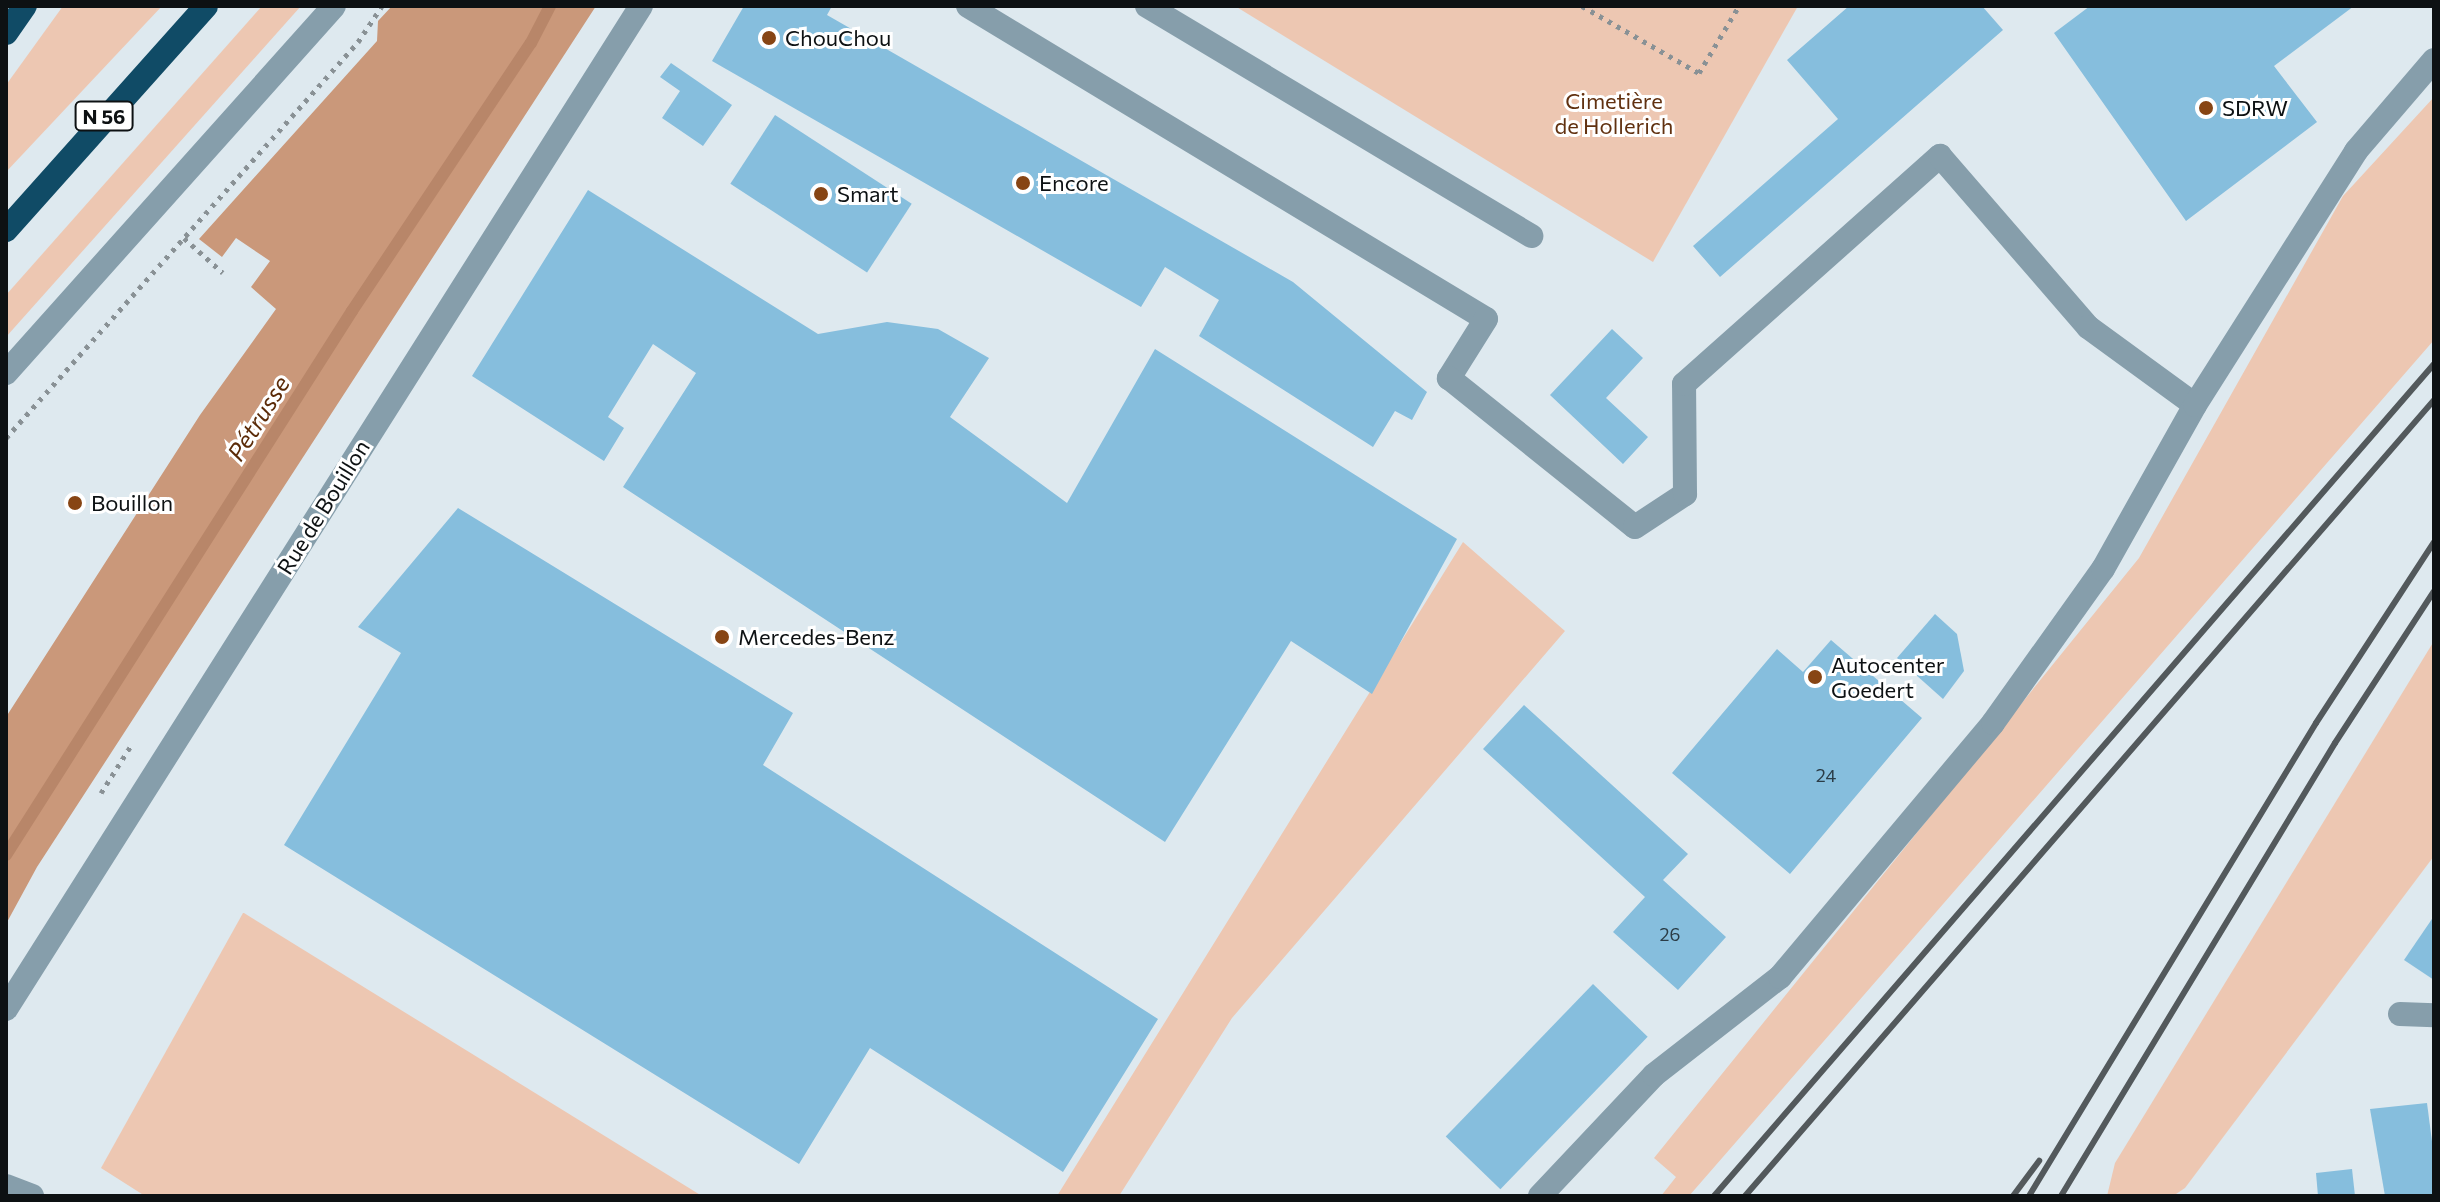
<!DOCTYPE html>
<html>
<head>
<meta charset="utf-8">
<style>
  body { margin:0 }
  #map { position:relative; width:2440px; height:1202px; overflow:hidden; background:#dee9ef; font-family:Commissioner,sans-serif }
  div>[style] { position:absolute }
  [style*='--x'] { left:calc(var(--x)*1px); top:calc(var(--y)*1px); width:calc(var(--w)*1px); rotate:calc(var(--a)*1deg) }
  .green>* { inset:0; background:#edc7b2 }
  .forest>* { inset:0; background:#ca987a }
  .stream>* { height:12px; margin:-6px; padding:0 6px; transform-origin:6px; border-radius:6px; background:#b88669 }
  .building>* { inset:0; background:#86bedd; transform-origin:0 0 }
  .path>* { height:5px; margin-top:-2.5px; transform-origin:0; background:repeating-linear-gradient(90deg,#899195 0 4px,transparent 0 10px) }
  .minor>* { height:24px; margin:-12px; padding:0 12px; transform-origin:12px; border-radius:12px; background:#869eab }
  .highway>* { height:24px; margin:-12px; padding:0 12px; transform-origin:12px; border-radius:12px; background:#104b66 }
  .rail>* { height:6px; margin:-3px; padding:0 3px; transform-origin:3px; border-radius:3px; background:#53595c }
  .dots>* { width:22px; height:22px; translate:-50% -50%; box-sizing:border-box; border:4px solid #fff; border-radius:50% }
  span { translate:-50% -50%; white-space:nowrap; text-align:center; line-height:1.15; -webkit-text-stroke:6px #fff; paint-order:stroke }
  .number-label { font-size:18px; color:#2b3c46 }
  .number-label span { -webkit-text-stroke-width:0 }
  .shield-label span { padding:2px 6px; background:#fff; border:2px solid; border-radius:6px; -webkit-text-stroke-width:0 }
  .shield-label { font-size:20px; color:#0d1113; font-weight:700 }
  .poi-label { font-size:22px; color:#0d1113 }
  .left { translate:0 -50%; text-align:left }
  .park-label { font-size:22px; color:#613110 }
  .street-label { font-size:22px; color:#0d1113 }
  .water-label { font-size:24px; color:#5b2b08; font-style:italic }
  .frame { position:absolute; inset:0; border:8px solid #0d1113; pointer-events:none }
</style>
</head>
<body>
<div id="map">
  <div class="green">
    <i style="clip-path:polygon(63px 6px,162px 6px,6px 172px,6px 85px)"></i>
    <i style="clip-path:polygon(262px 6px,301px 6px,6px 337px,6px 295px)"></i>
    <i style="clip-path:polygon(1235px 6px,1798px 6px,1653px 262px)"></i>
    <i style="clip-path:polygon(2434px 97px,2434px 340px,1689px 1196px,1661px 1196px,1676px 1177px,1654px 1158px,2139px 558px,2343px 196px)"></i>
    <i style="clip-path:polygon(1463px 542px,1565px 631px,1232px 1018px,1119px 1196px,1057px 1196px)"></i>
    <i style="clip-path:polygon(2434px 641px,2434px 856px,2185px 1188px,2173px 1196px,2107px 1196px,2115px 1163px)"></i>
    <i style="clip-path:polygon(243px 913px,244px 913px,702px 1196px,145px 1196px,101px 1168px)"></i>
  </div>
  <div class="forest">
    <i style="clip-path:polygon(392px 6px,596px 6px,37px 867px,6px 924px,6px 717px,200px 415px,276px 309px,251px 287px,270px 261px,236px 238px,222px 257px,199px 239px,377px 41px,378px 21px)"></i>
  </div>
  <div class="stream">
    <i style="--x:6;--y:855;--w:645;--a:-57.54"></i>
    <i style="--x:352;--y:311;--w:322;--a:-56.3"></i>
    <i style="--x:531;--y:43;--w:42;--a:-62.8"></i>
  </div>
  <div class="building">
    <i style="clip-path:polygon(744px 6px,832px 6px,827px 15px,1293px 282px,1427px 392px,1412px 420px,1395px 411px,1373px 447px,1199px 336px,1219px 300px,1165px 267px,1141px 307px,712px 61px)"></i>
    <i style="clip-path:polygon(1849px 6px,1982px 6px,2003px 30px,1720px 277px,1693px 246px,1838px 119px,1787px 60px)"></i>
    <i style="clip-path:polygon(2090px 6px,2354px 6px,2274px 66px,2317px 122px,2186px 221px,2054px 33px)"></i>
    <i style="clip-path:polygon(671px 63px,732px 105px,703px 146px,662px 118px,680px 91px,660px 77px)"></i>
    <i style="left:775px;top:115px;width:163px;height:82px;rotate:33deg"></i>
    <i style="clip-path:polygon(588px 190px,818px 334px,887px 322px,938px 329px,989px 358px,950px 417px,1067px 503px,1155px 349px,1457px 539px,1372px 694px,1291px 641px,1165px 842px,623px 487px,696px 373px,653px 344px,608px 417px,624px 428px,604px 461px,472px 376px)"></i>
    <i style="clip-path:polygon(1612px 329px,1643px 358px,1606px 398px,1648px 437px,1623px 464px,1550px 395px)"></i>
    <i style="clip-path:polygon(458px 508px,793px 713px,763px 765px,1158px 1019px,1063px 1172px,870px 1048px,799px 1164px,284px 845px,401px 653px,358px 627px)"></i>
    <i style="clip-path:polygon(1935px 614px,1957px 634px,1964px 671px,1943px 699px,1897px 658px)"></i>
    <i style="clip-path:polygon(1831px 640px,1922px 718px,1790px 874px,1672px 773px,1777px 649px,1803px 672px)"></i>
    <i style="clip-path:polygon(1524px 705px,1688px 854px,1663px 880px,1726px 937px,1678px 990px,1613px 932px,1645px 897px,1483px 749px)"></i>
    <i style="clip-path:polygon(2434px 916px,2434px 980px,2404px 960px)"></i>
    <i style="left:1593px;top:984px;width:76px;height:212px;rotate:44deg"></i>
    <i style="clip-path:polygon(2427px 1103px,2434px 1157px,2434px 1196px,2385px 1196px,2370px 1109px)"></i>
    <i style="clip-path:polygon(2352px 1169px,2355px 1196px,2318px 1196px,2316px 1173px)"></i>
  </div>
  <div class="path">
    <i style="--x:1582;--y:6;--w:135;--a:29.8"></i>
    <i style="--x:1699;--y:73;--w:78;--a:-59.2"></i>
    <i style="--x:184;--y:238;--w:52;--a:41.9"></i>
    <i style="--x:6;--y:438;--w:530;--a:-48.37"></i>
    <i style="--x:358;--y:42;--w:43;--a:-56.3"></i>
    <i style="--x:101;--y:793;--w:58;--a:-57.7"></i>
  </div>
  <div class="minor">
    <i style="--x:968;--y:6;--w:605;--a:31.14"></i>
    <i style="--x:1486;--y:319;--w:70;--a:122.1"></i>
    <i style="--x:1449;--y:378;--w:238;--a:38.7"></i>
    <i style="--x:1635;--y:527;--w:60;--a:-33.4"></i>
    <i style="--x:1685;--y:494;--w:110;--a:-90.5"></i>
    <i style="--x:1684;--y:384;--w:343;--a:-41.7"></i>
    <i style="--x:1940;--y:156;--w:226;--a:49.1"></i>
    <i style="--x:2088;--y:327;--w:132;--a:36.1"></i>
    <i style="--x:1147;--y:6;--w:448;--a:30.9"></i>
    <i style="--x:6;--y:373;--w:492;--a:-48.2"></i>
    <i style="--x:6;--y:1009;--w:1187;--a:-57.66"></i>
    <i style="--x:2400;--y:1014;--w:34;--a:2"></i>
    <i style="--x:6;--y:1186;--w:28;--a:21"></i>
    <i style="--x:1540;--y:1196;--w:166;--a:-46.7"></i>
    <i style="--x:1654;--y:1075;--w:160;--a:-37.9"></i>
    <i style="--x:1780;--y:977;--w:331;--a:-50"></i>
    <i style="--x:1993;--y:723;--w:189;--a:-54.5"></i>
    <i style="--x:2103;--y:569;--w:188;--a:-60.7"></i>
    <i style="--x:2195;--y:405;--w:301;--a:-57.6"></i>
    <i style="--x:2356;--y:151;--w:120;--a:-49.4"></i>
  </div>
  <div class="highway">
    <i style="--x:6;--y:33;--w:33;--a:-55"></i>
    <i style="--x:6;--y:230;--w:300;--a:-48.2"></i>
  </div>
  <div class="rail">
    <i style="--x:1714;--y:1196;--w:1100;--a:-49.13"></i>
    <i style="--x:1745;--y:1196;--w:1053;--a:-49.12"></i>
    <i style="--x:2013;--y:1196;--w:44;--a:-53.4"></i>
    <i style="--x:2029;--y:1196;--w:553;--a:-58.75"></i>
    <i style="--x:2316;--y:723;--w:216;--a:-56.9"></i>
    <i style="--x:2061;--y:1196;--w:529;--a:-58.83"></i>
    <i style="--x:2335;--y:743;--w:181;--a:-56.9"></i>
  </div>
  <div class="dots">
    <i style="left:769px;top:38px;background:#874514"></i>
    <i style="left:2206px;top:108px;background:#874514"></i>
    <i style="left:1023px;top:183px;background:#874514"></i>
    <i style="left:821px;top:194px;background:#874514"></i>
    <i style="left:75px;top:503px;background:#874514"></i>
    <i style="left:722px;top:637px;background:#874514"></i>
    <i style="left:1815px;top:677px;background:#874514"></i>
  </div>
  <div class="number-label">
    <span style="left:1826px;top:775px">24</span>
    <span style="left:1670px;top:934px">26</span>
  </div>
  <div class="shield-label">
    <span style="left:104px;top:116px">N 56</span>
  </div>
  <div class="poi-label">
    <span class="left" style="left:785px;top:38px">ChouChou</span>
    <span class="left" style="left:2222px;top:108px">SDRW</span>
    <span class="left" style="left:1039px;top:183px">Encore</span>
    <span class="left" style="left:837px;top:194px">Smart</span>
    <span class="left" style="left:91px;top:503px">Bouillon</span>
    <span class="left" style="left:738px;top:637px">Mercedes-Benz</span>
    <span class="left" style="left:1831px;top:677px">Autocenter<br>Goedert</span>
  </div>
  <div class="park-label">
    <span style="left:1614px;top:113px">Cimetière<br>de Hollerich</span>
  </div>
  <div class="street-label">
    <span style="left:323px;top:507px;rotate:-58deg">Rue de Bouillon</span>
  </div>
  <div class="water-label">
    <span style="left:258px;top:418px;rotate:-58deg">Pétrusse</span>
  </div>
  <div class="frame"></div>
</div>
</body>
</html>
